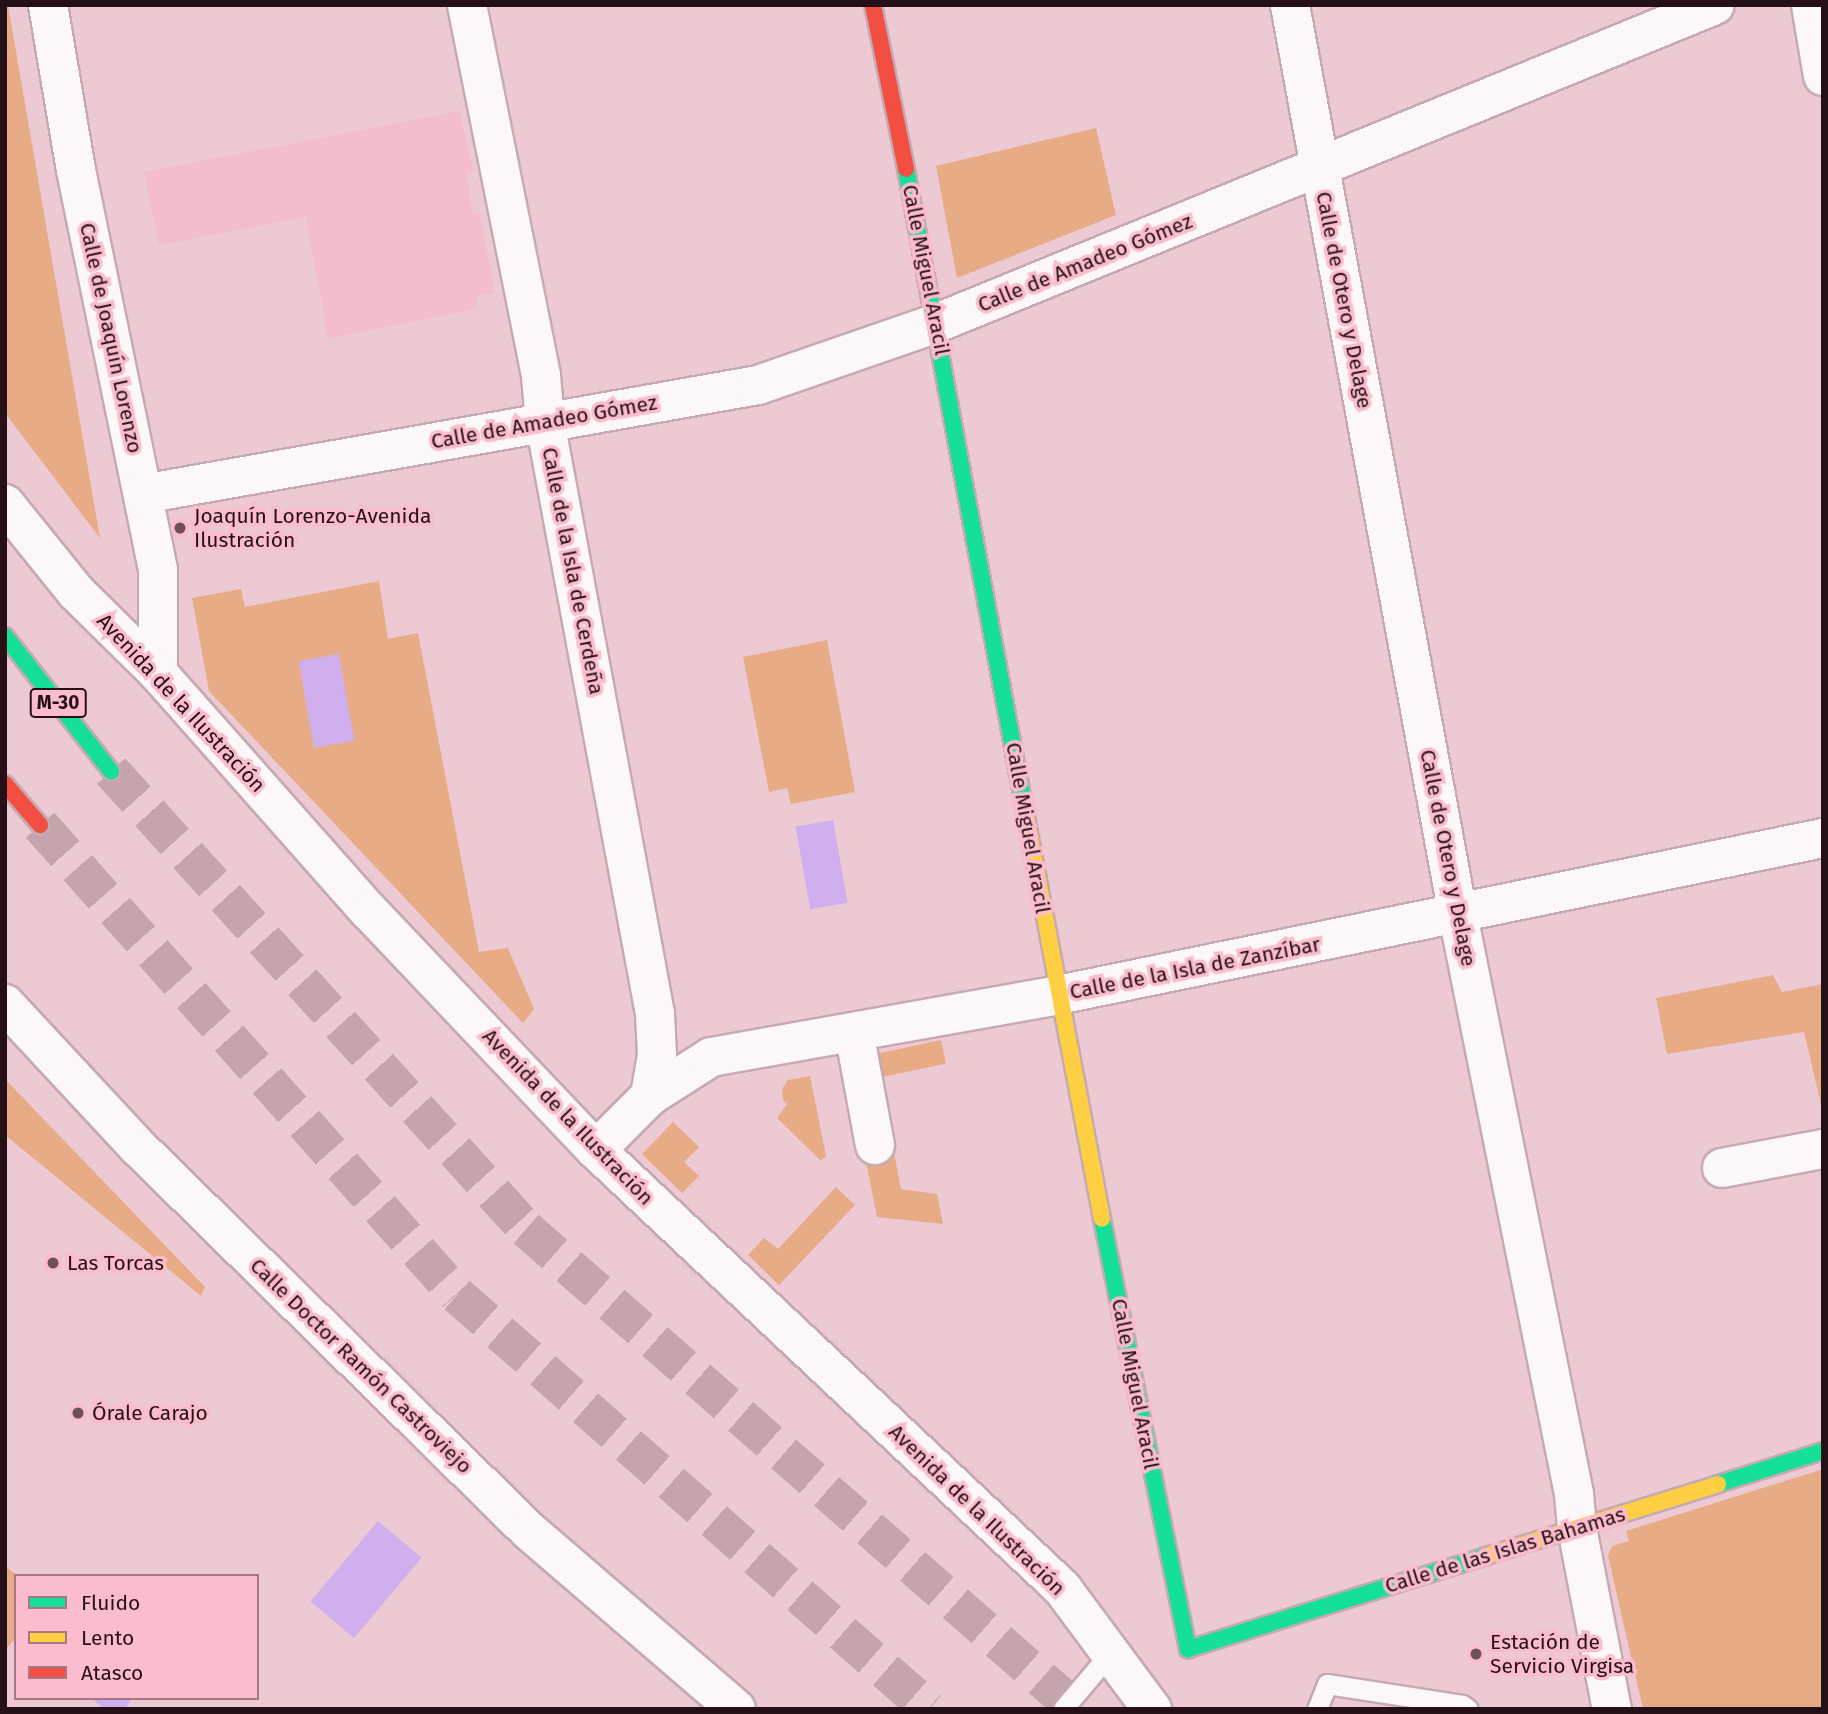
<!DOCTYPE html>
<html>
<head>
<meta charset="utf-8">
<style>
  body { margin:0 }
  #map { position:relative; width:1828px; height:1714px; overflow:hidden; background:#edcad3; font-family:"Fira Sans",sans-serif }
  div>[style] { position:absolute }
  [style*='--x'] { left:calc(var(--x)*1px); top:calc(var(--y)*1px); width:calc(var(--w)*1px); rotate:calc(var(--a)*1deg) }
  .built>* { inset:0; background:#f4bdcc }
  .green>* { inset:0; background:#e7ab86; transform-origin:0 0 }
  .water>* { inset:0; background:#d0afef; transform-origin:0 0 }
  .highway-tunnel>* { height:38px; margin-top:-19px; transform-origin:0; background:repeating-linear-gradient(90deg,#c5a5ad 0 38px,transparent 0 57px) }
  .roads { filter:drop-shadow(2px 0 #c5aab1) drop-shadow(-2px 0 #c5aab1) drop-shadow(0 2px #c5aab1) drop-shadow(0 -2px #c5aab1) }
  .lane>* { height:19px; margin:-9.5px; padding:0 9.5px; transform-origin:9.5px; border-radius:9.5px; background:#fcf7f8 }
  .street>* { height:38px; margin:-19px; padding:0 19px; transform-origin:19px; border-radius:19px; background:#fcf7f8 }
  .fast>* { height:16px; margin:-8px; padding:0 8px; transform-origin:8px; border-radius:8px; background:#16e098 }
  .slow>* { height:16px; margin:-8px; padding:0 8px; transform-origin:8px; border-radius:8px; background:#ffcf43 }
  .jam>* { height:16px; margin:-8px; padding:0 8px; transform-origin:8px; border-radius:8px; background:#f24e42 }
  .dots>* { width:19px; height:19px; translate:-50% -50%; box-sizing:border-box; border:4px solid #fbbccd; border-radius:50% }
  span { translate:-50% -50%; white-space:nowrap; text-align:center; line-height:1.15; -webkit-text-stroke:7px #fbbccd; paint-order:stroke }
  .shield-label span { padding:2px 5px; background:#fbbccd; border:2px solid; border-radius:5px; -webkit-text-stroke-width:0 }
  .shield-label { font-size:19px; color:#261017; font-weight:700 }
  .street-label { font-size:21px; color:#261017 }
  .poi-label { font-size:21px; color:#261017 }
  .left { translate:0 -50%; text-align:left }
  .frame { position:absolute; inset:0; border:7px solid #261017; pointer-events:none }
  .legend { position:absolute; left:14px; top:1574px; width:245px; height:126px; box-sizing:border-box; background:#fbbccd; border:2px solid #a67784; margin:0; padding:9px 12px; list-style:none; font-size:21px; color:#261017 }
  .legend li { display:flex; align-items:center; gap:14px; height:35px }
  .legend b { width:35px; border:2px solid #a67784 }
</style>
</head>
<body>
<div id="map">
  <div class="built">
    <i style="clip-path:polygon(460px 111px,473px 171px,466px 172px,473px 214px,480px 214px,495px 293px,478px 295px,476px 309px,328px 339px,306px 217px,159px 245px,144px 172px)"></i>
  </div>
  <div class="green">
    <i style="clip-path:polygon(5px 5px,8px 5px,100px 538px,5px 413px)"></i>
    <i style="clip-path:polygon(1096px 128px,1116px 215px,957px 278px,936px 166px)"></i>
    <i style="clip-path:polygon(379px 581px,388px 639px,418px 633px,479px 952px,508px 948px,534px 1009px,523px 1023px,209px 691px,192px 598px,241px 589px,245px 607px)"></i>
    <i style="clip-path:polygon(827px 640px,855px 792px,791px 804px,787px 788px,769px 792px,743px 657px)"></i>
    <i style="clip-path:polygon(1773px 975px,1782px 992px,1823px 984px,1823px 1113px,1804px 1032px,1667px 1054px,1656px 998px)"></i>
    <i style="left:941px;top:1040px;width:24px;height:73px;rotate:78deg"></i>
    <i style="clip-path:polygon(810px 1076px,826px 1156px,821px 1161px,777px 1118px,787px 1104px,783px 1100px,782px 1089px,788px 1080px)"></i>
    <i style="clip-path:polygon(5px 1079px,205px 1287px,201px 1296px,5px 1135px)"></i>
    <i style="clip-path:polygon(673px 1122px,699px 1147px,684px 1162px,699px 1176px,682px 1193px,642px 1154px)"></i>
    <i style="clip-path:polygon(892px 1141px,901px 1189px,937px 1194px,943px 1224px,877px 1217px,863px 1147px)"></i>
    <i style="clip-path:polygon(836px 1187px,855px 1205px,779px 1285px,748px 1255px,764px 1238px,778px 1249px)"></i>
    <i style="clip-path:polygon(1823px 1469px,1823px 1709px,1643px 1709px,1608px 1556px,1612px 1546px,1629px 1541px,1626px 1531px)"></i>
    <i style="clip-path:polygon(5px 1566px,18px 1576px,16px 1638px,5px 1650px)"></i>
  </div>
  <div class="water">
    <i style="left:339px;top:654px;width:88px;height:41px;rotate:80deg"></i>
    <i style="left:833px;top:820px;width:84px;height:38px;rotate:80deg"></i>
    <i style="left:378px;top:1521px;width:57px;height:105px;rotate:40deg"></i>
    <i style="clip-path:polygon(91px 1698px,133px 1698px,124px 1709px,104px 1709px)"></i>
  </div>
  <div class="highway-tunnel">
    <i style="--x:111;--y:771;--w:618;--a:47.82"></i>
    <i style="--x:526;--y:1229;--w:730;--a:41.11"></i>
    <i style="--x:40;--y:825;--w:628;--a:48.42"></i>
    <i style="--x:457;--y:1295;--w:628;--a:41.25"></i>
  </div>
  <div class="roads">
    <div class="lane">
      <i style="--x:1063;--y:1709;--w:76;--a:-49.8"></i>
      <i style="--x:1317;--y:1709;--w:27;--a:-68"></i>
      <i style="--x:1327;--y:1684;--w:137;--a:8.8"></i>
      <i style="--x:1462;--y:1705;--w:7;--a:34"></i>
    </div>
    <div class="street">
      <i style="--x:48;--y:5;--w:167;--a:80.4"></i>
      <i style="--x:76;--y:170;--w:408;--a:78.4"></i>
      <i style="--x:158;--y:570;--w:103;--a:90"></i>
      <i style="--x:467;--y:5;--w:378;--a:78.7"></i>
      <i style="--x:541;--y:376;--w:46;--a:85"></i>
      <i style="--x:545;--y:422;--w:602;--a:79.47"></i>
      <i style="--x:655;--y:1014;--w:41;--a:87.2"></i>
      <i style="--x:657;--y:1055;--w:42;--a:99.7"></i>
      <i style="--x:1290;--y:5;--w:925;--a:79.54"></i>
      <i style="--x:1458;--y:915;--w:591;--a:78.67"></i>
      <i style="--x:1574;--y:1494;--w:34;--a:85"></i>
      <i style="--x:1577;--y:1528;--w:184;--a:79.1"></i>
      <i style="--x:1811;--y:5;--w:72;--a:80.4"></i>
      <i style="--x:143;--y:494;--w:625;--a:-10.05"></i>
      <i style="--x:758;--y:385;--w:189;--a:-19.1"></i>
      <i style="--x:937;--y:323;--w:840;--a:-22.23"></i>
      <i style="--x:5;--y:504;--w:113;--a:51.1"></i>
      <i style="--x:76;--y:592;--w:115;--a:44.6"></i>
      <i style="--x:158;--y:673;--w:317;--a:48.5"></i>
      <i style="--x:368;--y:910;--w:331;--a:46.5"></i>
      <i style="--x:596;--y:1150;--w:640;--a:43.23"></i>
      <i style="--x:1062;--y:1588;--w:151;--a:53.4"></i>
      <i style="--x:5;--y:1004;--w:197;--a:47.1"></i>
      <i style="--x:139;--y:1148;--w:545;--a:44.48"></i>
      <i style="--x:528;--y:1530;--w:274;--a:40.7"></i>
      <i style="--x:854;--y:1032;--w:115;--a:79.5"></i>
      <i style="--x:596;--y:1150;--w:76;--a:-45"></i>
      <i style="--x:650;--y:1096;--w:72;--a:-32.6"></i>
      <i style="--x:711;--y:1057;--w:352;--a:-10.1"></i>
      <i style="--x:1058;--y:995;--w:781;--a:-11.6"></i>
      <i style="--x:1722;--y:1168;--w:103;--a:-10.7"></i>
    </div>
    <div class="fast">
      <i style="--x:906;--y:169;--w:648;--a:79.51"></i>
      <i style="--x:5;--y:636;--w:172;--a:51.9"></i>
      <i style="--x:1102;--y:1219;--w:439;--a:78.7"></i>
      <i style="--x:1188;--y:1649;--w:312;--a:-17.3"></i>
      <i style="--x:1718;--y:1484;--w:110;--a:-17.4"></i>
    </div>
    <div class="slow">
      <i style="--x:1024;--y:806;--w:420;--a:79.3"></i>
      <i style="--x:1486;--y:1556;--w:243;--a:-17.2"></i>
    </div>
    <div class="jam">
      <i style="--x:873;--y:5;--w:167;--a:78.6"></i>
      <i style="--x:5;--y:784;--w:54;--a:49.5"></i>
    </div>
  </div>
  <div class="dots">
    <i style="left:180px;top:528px;background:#6c5159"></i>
    <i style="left:53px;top:1263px;background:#6c5159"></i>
    <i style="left:78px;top:1413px;background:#6c5159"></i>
    <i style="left:1476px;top:1654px;background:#6c5159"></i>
  </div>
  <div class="shield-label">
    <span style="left:58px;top:703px">M-30</span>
  </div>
  <div class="street-label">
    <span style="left:1085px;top:263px;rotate:-22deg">Calle de Amadeo Gómez</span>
    <span style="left:926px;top:270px;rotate:79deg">Calle Miguel Aracil</span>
    <span style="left:1344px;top:300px;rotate:79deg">Calle de Otero y Delage</span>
    <span style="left:111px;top:338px;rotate:78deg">Calle de Joaquín Lorenzo</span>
    <span style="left:544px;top:422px;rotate:-10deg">Calle de Amadeo Gómez</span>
    <span style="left:573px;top:571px;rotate:79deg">Calle de la Isla de Cerdeña</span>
    <span style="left:181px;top:703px;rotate:47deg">Avenida de la Ilustración</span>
    <span style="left:1028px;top:828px;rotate:80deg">Calle Miguel Aracil</span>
    <span style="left:1448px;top:858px;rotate:79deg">Calle de Otero y Delage</span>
    <span style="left:1195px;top:968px;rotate:-11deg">Calle de la Isla de Zanzíbar</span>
    <span style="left:568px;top:1117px;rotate:46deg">Avenida de la Ilustración</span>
    <span style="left:361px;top:1366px;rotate:44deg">Calle Doctor Ramón Castroviejo</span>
    <span style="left:1135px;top:1384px;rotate:79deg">Calle Miguel Aracil</span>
    <span style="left:977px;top:1510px;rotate:44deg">Avenida de la Ilustración</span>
    <span style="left:1505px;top:1550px;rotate:-17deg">Calle de las Islas Bahamas</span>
  </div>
  <div class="poi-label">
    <span class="left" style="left:194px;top:528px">Joaquín Lorenzo-Avenida<br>Ilustración</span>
    <span class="left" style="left:67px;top:1263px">Las Torcas</span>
    <span class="left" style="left:92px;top:1413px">Órale Carajo</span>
    <span class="left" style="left:1490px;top:1654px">Estación de<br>Servicio Virgisa</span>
  </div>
  <div class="frame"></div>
  <ul class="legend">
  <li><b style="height:9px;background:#16e098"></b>Fluido</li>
  <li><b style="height:9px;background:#ffcf43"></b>Lento</li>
  <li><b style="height:9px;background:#f24e42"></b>Atasco</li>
  </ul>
</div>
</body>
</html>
